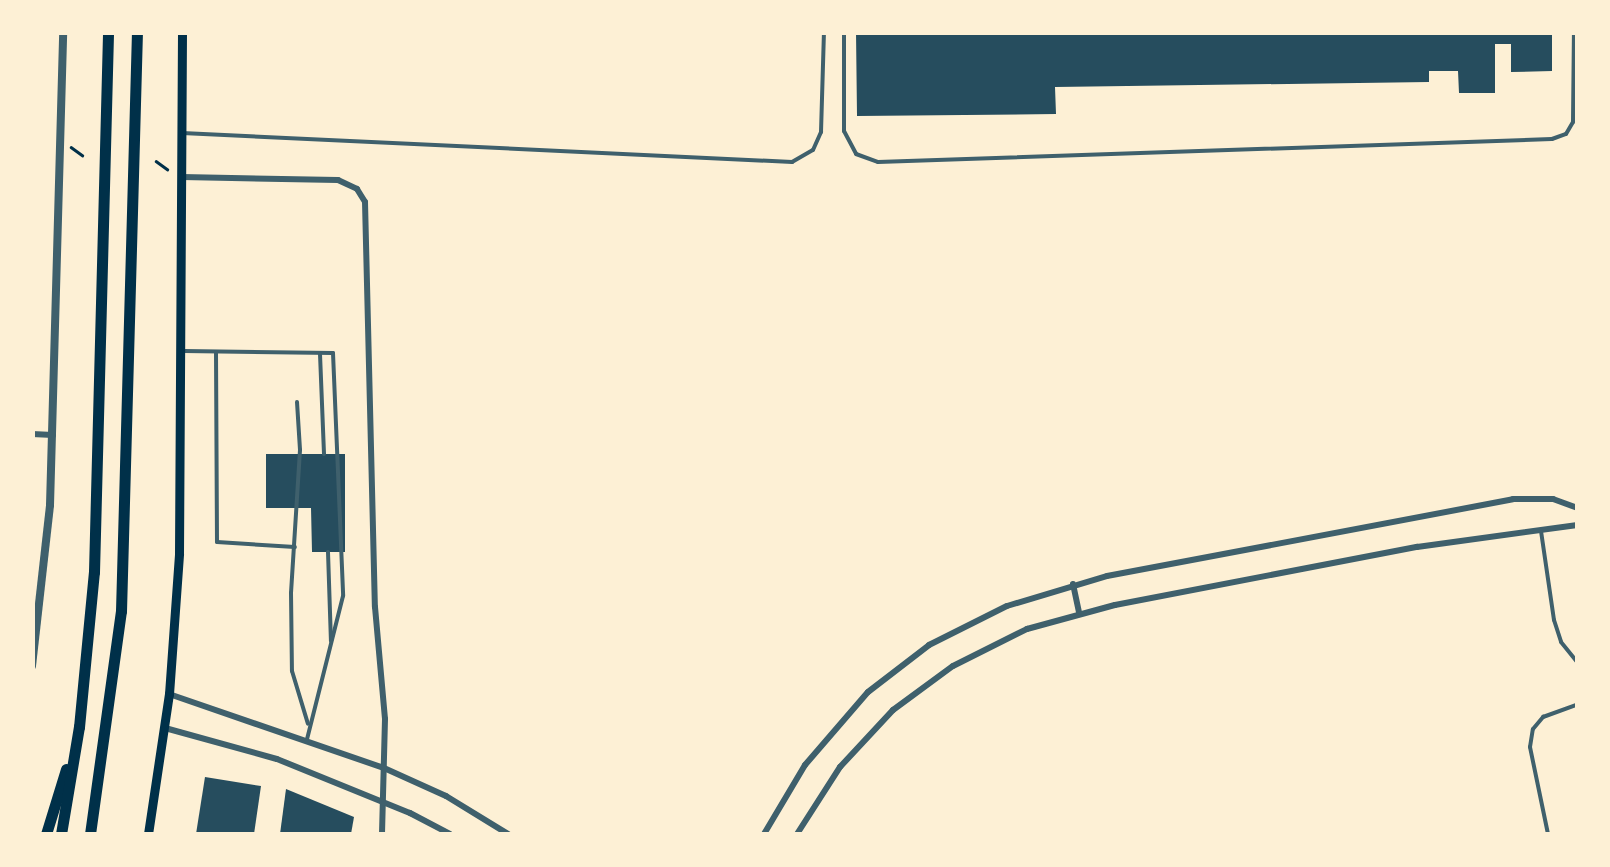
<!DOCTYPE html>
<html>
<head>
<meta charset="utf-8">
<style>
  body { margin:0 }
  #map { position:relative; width:1610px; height:867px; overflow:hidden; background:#fdf0d5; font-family:"Open Sans",sans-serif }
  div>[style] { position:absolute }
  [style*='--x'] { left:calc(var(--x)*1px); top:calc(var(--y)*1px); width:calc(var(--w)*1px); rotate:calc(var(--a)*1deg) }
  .building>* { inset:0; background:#264d5e }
  .path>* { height:2.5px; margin:-1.25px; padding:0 1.25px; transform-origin:1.25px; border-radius:1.25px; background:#003049 }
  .service>* { height:4px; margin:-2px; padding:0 2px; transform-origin:2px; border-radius:2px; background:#3f606c }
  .minor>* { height:6px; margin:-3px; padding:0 3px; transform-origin:3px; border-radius:3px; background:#3f606c }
  .tertiary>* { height:8px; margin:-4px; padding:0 4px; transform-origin:4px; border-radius:4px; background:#3f606c }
  .secondary>* { height:9px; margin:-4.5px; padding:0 4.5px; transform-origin:4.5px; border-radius:4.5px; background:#003049 }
  .motorway>* { height:11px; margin:-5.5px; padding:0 5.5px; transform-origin:5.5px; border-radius:5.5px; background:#003049 }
  span { translate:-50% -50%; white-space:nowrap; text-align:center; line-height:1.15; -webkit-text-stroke:8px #fdf0d5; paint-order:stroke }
  .frame { position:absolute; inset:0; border:35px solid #fdf0d5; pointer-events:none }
</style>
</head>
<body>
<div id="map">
  <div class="building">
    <i style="clip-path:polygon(856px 32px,1552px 32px,1552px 71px,1511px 72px,1511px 44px,1495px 44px,1495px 93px,1459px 93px,1458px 71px,1429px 71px,1429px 82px,1055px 87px,1056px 114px,857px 116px)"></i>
    <i style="clip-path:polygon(266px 454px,345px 454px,345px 552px,312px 552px,311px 508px,266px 508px)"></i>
    <i style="clip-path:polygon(205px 777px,261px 786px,254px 834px,196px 834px)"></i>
    <i style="clip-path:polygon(286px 789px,354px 817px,351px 834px,280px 834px)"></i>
  </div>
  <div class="path">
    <i style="--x:71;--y:147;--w:14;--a:36"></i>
    <i style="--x:156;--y:161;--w:14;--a:36"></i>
  </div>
  <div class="service">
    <i style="--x:844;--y:32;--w:99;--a:90"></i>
    <i style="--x:844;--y:131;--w:26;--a:62"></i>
    <i style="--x:856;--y:154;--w:23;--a:20"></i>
    <i style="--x:878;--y:162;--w:674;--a:-1.95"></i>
    <i style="--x:1552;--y:139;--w:15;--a:-20"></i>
    <i style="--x:1566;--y:134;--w:14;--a:-60"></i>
    <i style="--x:1573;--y:122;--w:90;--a:-89.4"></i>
    <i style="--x:182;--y:133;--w:611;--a:2.72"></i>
    <i style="--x:792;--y:162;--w:24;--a:-30"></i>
    <i style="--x:813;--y:150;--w:20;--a:-66"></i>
    <i style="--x:821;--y:132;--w:100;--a:-88.3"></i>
    <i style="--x:184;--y:351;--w:149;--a:0.8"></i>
    <i style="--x:333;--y:353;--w:243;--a:87.6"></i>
    <i style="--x:343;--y:596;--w:147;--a:104.1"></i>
    <i style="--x:216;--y:352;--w:190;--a:89.7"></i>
    <i style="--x:217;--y:542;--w:78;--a:3.7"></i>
    <i style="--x:320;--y:354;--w:100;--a:87.7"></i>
    <i style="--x:297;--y:402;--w:48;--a:86.4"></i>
    <i style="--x:300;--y:450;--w:143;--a:93.6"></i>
    <i style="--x:291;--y:593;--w:78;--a:89.3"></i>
    <i style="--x:292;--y:671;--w:55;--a:73.2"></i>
    <i style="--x:1541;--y:531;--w:90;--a:81.7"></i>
    <i style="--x:1554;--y:620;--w:23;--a:72"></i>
    <i style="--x:1561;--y:642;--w:26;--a:51"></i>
    <i style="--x:1578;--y:551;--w:33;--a:90"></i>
    <i style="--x:328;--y:552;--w:89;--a:88.1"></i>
    <i style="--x:1578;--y:740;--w:23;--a:90"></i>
    <i style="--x:1548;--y:834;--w:89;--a:-101.7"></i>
    <i style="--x:1530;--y:747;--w:18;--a:-81"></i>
    <i style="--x:1533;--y:729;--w:16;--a:-50"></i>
    <i style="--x:1543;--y:717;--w:37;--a:-20"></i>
  </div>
  <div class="minor">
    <i style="--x:182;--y:177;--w:156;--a:1.1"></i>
    <i style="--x:338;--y:180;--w:21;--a:25"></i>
    <i style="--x:357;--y:189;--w:15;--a:58"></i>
    <i style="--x:365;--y:202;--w:405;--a:88.6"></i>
    <i style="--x:375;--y:607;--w:112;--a:84.9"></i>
    <i style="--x:385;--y:719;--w:115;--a:91.5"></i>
    <i style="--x:32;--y:434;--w:21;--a:3"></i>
    <i style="--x:1073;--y:584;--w:30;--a:78"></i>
    <i style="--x:169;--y:694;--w:227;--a:19"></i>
    <i style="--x:384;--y:768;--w:68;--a:24.3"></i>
    <i style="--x:446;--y:796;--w:73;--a:31.5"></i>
    <i style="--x:165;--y:728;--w:116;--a:15.5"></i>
    <i style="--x:277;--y:759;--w:144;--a:22.1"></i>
    <i style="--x:410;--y:813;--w:45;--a:27.7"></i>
    <i style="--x:764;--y:834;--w:80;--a:-59.3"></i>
    <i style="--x:805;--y:765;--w:96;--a:-49.2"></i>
    <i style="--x:868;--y:692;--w:77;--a:-37.6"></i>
    <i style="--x:929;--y:645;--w:87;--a:-26.6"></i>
    <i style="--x:1007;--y:606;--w:104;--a:-16.7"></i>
    <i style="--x:1107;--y:576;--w:413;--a:-10.7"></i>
    <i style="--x:1513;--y:499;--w:40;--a:0"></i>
    <i style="--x:1553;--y:499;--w:27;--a:20"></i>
    <i style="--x:797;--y:834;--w:80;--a:-57.3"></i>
    <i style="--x:840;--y:767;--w:78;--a:-47.1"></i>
    <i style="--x:893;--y:710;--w:74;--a:-36.3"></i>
    <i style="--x:953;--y:666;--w:83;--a:-26.6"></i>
    <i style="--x:1027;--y:629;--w:91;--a:-15.3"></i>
    <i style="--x:1115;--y:605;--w:308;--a:-10.9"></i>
    <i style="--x:1417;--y:547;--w:162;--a:-7.8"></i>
  </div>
  <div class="tertiary">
    <i style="--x:32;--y:666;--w:162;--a:-83.6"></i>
    <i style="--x:50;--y:505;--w:473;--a:-88.4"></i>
  </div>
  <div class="secondary">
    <i style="--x:148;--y:834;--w:142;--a:-81.5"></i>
    <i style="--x:169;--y:694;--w:141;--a:-85.9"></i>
    <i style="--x:179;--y:553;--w:521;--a:-89.67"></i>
  </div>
  <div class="motorway">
    <i style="--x:46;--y:834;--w:68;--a:-72.9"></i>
    <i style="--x:61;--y:834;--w:109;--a:-80.5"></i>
    <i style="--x:79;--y:727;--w:156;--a:-84.5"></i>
    <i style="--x:94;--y:572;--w:540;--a:-88.51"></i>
    <i style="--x:90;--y:834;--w:225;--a:-82.1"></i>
    <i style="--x:121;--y:611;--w:579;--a:-88.42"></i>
  </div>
  <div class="frame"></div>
</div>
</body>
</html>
